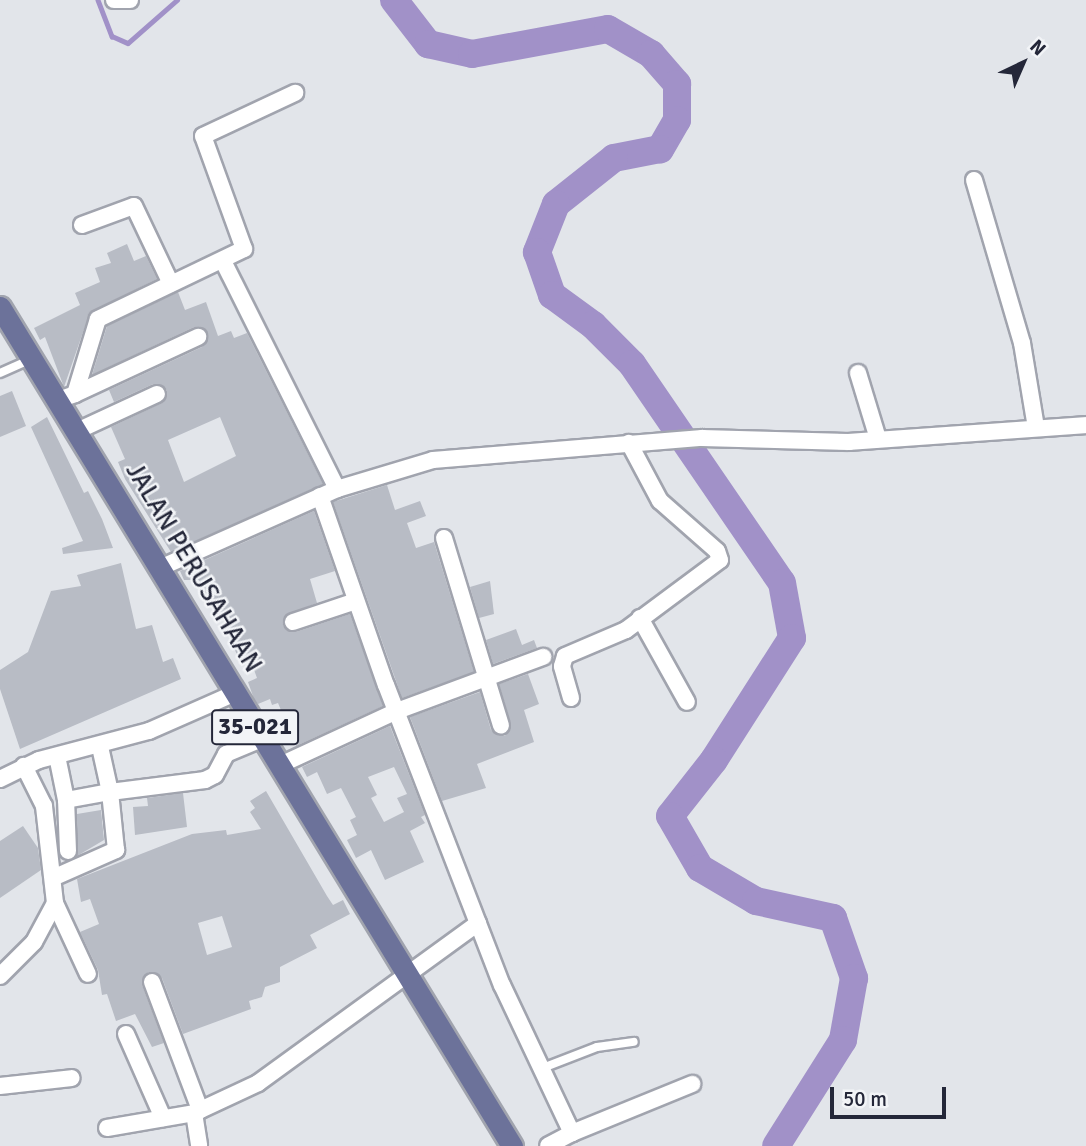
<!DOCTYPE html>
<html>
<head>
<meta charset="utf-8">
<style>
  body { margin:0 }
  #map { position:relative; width:1086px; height:1146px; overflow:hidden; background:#e2e5ea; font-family:Signika,sans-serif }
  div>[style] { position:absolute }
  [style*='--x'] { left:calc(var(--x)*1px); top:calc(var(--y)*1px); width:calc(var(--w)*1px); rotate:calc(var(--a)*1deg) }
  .stream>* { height:4.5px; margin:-2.25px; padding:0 2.25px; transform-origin:2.25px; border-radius:2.25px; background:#a191c8 }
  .river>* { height:28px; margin:-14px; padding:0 14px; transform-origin:14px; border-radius:14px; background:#a191c8 }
  .building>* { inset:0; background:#b8bcc5 }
  .roads { filter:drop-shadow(2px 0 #a1a4ae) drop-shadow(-2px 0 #a1a4ae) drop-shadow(0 2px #a1a4ae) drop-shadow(0 -2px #a1a4ae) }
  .lane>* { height:8px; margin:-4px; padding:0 4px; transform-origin:4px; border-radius:4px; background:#fff }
  .street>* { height:16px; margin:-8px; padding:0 8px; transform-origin:8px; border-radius:8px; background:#fff }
  .primary>* { height:21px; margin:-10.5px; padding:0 10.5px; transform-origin:10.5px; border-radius:10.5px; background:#6c729a }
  span { translate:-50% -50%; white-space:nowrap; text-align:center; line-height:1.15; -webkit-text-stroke:5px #f2f4f7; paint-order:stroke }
  .shield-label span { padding:2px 5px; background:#f2f4f7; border:2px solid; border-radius:5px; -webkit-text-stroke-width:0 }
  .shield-label { font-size:24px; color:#242739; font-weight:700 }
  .street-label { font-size:26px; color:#242739 }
  .north { position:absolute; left:988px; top:28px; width:70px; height:70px; -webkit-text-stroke:5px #f2f4f7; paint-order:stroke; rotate:44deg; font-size:19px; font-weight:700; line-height:28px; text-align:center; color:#242739 }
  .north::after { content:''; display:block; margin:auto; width:24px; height:32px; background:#242739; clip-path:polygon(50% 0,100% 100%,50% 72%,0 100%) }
  .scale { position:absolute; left:830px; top:1087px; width:116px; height:32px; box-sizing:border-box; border:4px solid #242739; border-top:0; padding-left:9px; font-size:21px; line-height:24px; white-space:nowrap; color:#242739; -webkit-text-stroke:5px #f2f4f7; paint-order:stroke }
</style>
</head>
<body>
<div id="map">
  <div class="stream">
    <i style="--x:98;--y:0;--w:39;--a:69"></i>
    <i style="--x:112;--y:36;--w:17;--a:24"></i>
    <i style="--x:128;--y:43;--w:65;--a:-41.3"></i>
  </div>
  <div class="river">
    <i style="--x:394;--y:0;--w:56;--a:52.3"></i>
    <i style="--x:428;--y:44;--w:45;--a:12.8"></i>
    <i style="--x:472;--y:54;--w:138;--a:-10.4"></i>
    <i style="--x:608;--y:29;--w:50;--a:30.2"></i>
    <i style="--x:651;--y:54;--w:40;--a:49"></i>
    <i style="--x:677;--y:84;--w:36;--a:90"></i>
    <i style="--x:677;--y:120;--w:34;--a:120"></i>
    <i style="--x:660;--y:149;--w:47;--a:168.9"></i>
    <i style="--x:614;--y:158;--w:74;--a:141.6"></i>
    <i style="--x:556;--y:204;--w:52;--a:111.6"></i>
    <i style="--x:537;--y:252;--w:46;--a:70.8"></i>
    <i style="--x:552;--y:295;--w:51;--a:36.2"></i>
    <i style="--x:593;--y:325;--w:55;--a:45"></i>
    <i style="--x:632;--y:364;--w:265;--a:55.6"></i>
    <i style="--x:782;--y:583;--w:56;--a:79.7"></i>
    <i style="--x:792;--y:638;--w:145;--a:122.6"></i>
    <i style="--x:714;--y:760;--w:71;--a:128.2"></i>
    <i style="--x:670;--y:816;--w:60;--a:60"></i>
    <i style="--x:700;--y:868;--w:65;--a:30.5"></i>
    <i style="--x:756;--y:901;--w:79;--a:12.4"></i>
    <i style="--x:833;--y:918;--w:64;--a:70.7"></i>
    <i style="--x:854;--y:978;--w:63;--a:100.1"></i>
    <i style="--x:843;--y:1040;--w:125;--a:122.3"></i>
  </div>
  <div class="building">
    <i style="clip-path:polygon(127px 244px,134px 261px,146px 256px,157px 279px,90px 312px,64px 387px,45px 337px,40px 340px,34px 328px,80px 305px,75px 293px,100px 282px,95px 268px,111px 263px,107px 253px)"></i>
    <i style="clip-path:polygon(evenodd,178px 292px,185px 310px,206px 302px,218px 336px,231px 331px,234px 338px,247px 333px,323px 484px,171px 552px,125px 479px,118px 462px,125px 459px,111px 427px,162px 403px,167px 390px,153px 384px,114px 402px,109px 390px,202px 347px,208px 333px,194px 327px,92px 375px,107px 326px,178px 292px,220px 417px,236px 456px,184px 482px,168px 440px,220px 417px)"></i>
    <i style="clip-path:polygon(12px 391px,26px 426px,0 437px,0 396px)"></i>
    <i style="clip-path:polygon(47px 417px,84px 493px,88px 491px,102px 519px,113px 548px,63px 554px,62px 548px,83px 541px,31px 427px)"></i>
    <i style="clip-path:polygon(387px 485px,395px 510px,420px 501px,426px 516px,407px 523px,416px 548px,434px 542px,474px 672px,402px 698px,333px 502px)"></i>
    <i style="clip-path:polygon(314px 511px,335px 571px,310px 579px,317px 603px,286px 615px,283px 626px,296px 632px,350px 614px,383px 706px,296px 746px,278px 703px,272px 705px,270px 699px,258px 704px,254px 699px,248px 682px,257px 678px,249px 656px,239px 660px,215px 600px,209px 603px,199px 580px,184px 580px,180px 571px)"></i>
    <i style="clip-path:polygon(121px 563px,136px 629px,152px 625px,163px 662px,173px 658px,181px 679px,20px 749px,0 689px,0 670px,28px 652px,51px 591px,81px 586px,77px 575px)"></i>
    <i style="clip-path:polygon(490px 581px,494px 614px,479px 618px,470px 587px)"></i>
    <i style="clip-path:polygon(516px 629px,522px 645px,534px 640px,537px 648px,493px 664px,486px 640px)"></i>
    <i style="clip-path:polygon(528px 674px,539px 704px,524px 710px,534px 742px,477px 764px,486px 788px,442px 801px,410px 717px,480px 692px,491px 730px,505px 736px,511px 724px,499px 684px)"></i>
    <i style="clip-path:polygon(evenodd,390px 726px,425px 815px,421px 817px,425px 823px,410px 831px,424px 862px,385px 880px,371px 850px,356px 858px,347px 840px,357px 835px,350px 820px,356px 817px,341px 788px,327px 794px,317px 772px,307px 777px,302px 767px,390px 726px,394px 767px,407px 794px,397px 798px,404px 812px,384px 822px,371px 798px,377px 795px,368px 777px,394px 767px)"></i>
    <i style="clip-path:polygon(evenodd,266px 791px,327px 896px,333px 905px,343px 900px,350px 914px,310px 935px,317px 948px,280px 967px,280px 982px,265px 987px,262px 997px,249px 1001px,251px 1009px,183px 1034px,162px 978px,148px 972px,142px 985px,164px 1043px,152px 1047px,135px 1014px,116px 1021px,107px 994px,102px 995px,98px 970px,80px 932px,99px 924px,90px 899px,81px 902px,77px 879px,192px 834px,226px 830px,227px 835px,261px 829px,250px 812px,255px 808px,250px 801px,266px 791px,222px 916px,232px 947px,207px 955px,198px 923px,222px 916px)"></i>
    <i style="clip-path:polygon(183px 793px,187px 827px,135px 835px,133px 807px,148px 806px,147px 798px)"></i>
    <i style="clip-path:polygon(101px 810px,104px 840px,77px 856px,77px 814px)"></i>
    <i style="clip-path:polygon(23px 826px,38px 848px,41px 870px,0 898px,0 841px)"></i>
  </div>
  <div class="roads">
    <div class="lane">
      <i style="--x:0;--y:373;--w:32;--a:-24"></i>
      <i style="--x:540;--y:1069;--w:61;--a:-21.1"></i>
      <i style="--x:597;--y:1047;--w:37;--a:-8"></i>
    </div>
    <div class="street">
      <i style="--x:114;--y:0;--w:16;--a:0"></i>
      <i style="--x:974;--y:180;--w:170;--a:73.6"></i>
      <i style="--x:1022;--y:343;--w:86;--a:80.6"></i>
      <i style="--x:82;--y:225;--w:55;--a:-20.1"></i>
      <i style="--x:134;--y:206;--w:86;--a:64.6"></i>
      <i style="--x:223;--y:261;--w:255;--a:63.4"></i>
      <i style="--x:858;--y:373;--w:69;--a:73.1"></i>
      <i style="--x:75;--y:394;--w:136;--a:-24.9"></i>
      <i style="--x:58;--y:400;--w:18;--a:-19"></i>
      <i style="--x:75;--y:394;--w:78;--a:-73"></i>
      <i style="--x:98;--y:319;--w:162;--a:-25.6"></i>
      <i style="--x:244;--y:249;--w:120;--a:-109.9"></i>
      <i style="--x:203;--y:136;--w:102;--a:-25.1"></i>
      <i style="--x:77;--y:431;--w:88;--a:-24.8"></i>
      <i style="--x:320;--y:496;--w:200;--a:70.8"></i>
      <i style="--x:386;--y:685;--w:322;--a:68.9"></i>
      <i style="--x:502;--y:985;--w:164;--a:64.7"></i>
      <i style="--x:572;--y:1133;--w:27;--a:152"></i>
      <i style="--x:444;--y:538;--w:196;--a:73.1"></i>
      <i style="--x:162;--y:567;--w:192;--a:-24"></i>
      <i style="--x:337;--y:489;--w:100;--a:-16.8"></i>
      <i style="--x:433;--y:460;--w:270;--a:-4.7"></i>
      <i style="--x:702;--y:438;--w:147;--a:1.6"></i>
      <i style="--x:849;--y:442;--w:238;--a:-4.1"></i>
      <i style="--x:640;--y:618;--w:96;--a:60.8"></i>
      <i style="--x:293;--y:622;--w:66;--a:-18.4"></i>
      <i style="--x:571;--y:698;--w:33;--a:-106"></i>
      <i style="--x:562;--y:666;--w:10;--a:-73"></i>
      <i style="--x:565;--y:656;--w:66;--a:-23.1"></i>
      <i style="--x:626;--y:630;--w:117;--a:-36.7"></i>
      <i style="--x:720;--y:560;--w:9;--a:-108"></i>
      <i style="--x:717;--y:551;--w:76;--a:-138.7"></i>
      <i style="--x:660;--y:501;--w:66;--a:-118.1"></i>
      <i style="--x:57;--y:756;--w:45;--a:78.4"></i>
      <i style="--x:278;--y:766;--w:131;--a:-24.8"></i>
      <i style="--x:397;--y:711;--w:156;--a:-20.3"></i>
      <i style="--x:0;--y:779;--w:43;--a:-26"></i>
      <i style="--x:39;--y:760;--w:114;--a:-14.8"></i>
      <i style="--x:149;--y:731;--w:94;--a:-23.8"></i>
      <i style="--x:68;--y:851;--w:51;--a:-92.2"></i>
      <i style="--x:66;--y:800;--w:45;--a:-10.3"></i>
      <i style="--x:110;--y:792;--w:46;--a:-102.5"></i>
      <i style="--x:55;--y:877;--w:67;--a:-23.9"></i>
      <i style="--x:116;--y:850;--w:58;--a:-95.9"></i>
      <i style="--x:110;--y:792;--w:96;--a:-7.2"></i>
      <i style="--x:205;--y:780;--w:11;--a:-27"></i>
      <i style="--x:215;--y:775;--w:24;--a:-62"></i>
      <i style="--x:226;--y:754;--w:39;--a:-23"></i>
      <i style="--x:55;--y:903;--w:78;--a:65.1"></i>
      <i style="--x:0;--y:976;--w:48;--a:-45"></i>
      <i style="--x:34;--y:942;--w:44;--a:-61.7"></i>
      <i style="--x:55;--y:903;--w:98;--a:-96.5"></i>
      <i style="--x:44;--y:806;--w:45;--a:-116.6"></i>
      <i style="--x:152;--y:982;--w:137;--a:69.4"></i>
      <i style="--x:126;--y:1034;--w:92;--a:66.2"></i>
      <i style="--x:0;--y:1086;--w:72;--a:-6.3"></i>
      <i style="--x:194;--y:1113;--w:71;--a:-25.1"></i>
      <i style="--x:258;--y:1083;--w:272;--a:-36"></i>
      <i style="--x:107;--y:1128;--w:88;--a:-9.8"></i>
      <i style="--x:194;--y:1113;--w:33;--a:81"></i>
      <i style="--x:572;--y:1133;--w:130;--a:-22.2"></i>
    </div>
    <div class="primary">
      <i style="--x:0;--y:307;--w:983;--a:58.61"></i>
    </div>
  </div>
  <div class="shield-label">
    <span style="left:255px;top:727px">35-021</span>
  </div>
  <div class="street-label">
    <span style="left:193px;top:568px;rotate:59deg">JALAN PERUSAHAAN</span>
  </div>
  <div class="north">N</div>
  <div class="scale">50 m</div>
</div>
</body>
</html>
